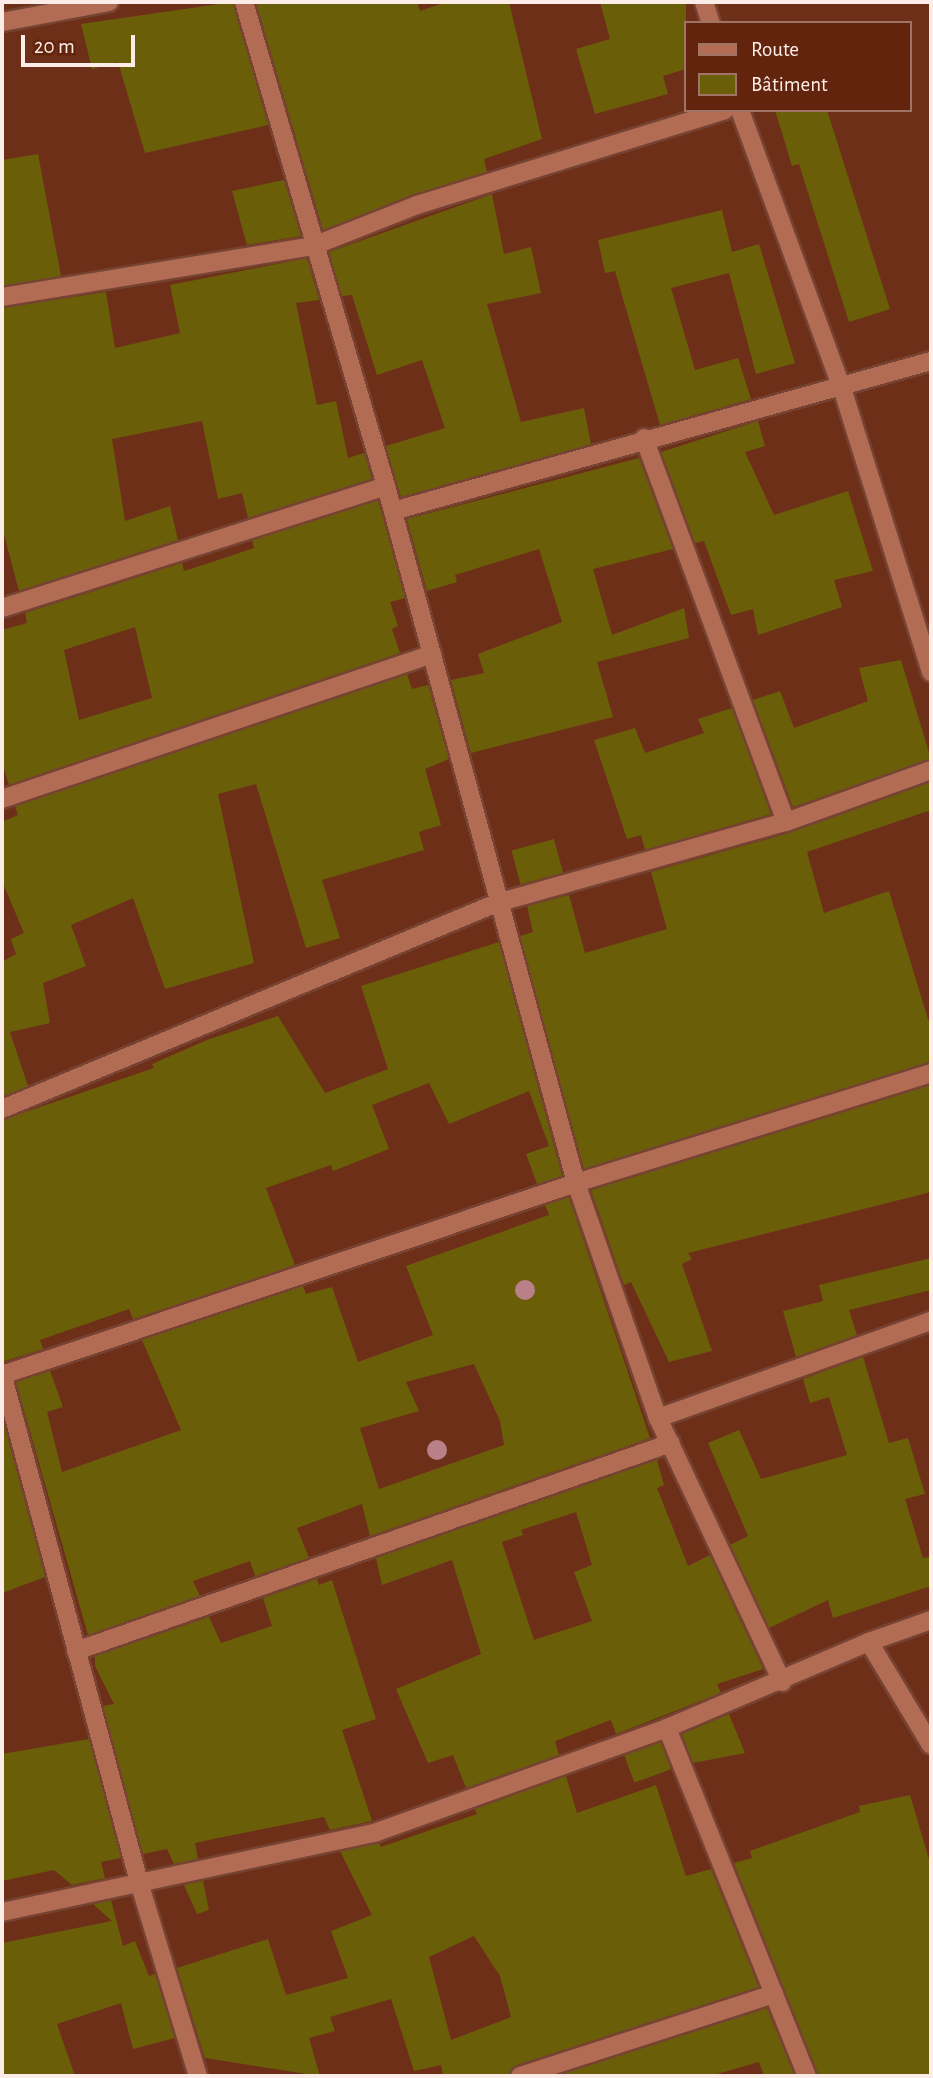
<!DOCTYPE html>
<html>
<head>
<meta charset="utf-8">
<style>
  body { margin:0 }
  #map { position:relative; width:933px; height:2078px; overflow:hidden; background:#6e2f18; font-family:"Alegreya Sans",sans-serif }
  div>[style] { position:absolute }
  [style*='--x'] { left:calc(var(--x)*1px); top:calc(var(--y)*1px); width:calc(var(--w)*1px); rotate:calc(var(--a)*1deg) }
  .building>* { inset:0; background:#6b5e09; transform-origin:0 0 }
  .roads { filter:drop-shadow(2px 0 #764333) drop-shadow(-2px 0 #764333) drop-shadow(0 2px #764333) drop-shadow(0 -2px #764333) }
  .street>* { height:18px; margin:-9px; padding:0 9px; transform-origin:9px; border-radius:9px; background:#b16c53 }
  .trees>* { width:20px; height:20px; margin:-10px; border-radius:50%; background:#ba8089 }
  span { translate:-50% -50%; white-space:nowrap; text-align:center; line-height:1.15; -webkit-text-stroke:6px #62240c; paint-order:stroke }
  .frame { position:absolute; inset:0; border:4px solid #fdede8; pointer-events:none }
  .legend { position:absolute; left:684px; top:21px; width:228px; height:91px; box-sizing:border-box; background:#62240c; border:2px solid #a07464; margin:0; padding:9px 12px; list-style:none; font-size:21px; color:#fdede8 }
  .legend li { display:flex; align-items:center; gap:14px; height:35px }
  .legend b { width:35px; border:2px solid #a07464 }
  .scale { position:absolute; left:21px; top:35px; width:114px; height:32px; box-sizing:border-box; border:4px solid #fdede8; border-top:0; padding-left:9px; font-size:21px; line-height:24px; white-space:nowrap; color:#fdede8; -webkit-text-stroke:5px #62240c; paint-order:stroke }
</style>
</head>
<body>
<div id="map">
  <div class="building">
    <i style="clip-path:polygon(233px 2px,268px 125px,145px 153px,118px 62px,92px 69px,81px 24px)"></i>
    <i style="clip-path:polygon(256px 2px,417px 2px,420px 11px,446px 2px,509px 2px,542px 139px,484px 159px,487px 172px,323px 230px)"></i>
    <i style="clip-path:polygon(600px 2px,686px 2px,686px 69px,663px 76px,668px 94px,595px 114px,576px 49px,610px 39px)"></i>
    <i style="clip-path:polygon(775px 110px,827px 110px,890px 309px,849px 322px,799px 164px,792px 166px)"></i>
    <i style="clip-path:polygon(38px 154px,61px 276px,2px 286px,2px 160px)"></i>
    <i style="clip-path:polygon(284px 180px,301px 236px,247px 245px,232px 191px)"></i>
    <i style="clip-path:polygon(492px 194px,504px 254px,531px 247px,541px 293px,487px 304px,521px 422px,584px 408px,591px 444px,401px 497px,386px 446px,445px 428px,422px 360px,377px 375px,352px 295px,342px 296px,329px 252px)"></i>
    <i style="clip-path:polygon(722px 210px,732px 252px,759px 244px,795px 363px,756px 374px,729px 273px,671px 288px,695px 370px,738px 358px,751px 399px,660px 425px,615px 271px,605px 273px,598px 240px)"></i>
    <i style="clip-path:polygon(307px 258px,319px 300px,296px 303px,317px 405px,336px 401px,348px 458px,364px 453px,372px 479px,248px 518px,242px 493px,218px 499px,202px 421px,112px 439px,125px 521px,170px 506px,178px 540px,19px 591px,2px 527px,2px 308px,106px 292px,115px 348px,180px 333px,170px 285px)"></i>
    <i style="clip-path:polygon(758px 421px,765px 446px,745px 452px,774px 515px,848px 491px,873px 571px,834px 580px,842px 607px,758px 635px,753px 609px,731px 615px,704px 541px,695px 543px,661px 452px)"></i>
    <i style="clip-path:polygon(639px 458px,673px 549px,593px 569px,612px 635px,684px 608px,689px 638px,597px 662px,613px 717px,471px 753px,451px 680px,484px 673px,478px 654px,562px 622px,539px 549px,455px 575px,457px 582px,427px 591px,407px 519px)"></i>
    <i style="clip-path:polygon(evenodd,378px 500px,405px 598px,390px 602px,398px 626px,392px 629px,400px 653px,9px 785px,2px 763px,2px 630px,27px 623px,25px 613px,182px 563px,184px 571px,221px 559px,254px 548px,252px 540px,378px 500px,135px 627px,152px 698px,79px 720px,64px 650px,135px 627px)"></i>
    <i style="clip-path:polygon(901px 660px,931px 759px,793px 807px,753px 700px,780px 691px,794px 728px,868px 701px,859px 668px)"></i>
    <i style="clip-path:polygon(407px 674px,412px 689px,428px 685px,449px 759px,425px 769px,441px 825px,419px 832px,424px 850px,322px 880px,340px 938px,306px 948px,256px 784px,218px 794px,254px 963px,165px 989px,133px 898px,71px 925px,86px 966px,43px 983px,50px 1023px,10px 1032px,28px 1086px,2px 1097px,2px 962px,16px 954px,11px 939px,24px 933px,2px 881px,2px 822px,18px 815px,15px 806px)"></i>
    <i style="clip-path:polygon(732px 708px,771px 814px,645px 850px,641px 835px,627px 839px,594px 740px,635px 728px,645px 753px,704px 733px,698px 719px)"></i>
    <i style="clip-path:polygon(931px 782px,931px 810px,807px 852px,824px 913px,889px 891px,931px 1029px,931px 1062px,584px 1169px,520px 936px,533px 932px,527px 906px,569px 895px,585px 953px,667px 929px,651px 872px,789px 833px)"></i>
    <i style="left:554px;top:839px;width:35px;height:44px;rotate:75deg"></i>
    <i style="clip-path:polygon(499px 942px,562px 1176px,537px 1184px,526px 1154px,549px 1146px,529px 1091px,449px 1124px,429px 1083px,372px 1105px,389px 1149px,333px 1171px,331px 1165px,266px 1188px,295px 1265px,133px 1319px,129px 1309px,40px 1340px,43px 1349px,2px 1362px,2px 1120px,154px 1068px,152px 1064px,207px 1040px,278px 1016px,325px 1093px,388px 1069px,361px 986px)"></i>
    <i style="clip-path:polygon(931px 1085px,931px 1192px,688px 1253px,692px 1259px,682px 1264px,712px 1351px,669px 1362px,631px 1282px,624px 1285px,591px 1190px)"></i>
    <i style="clip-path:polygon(evenodd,569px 1197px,650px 1438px,370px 1536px,362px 1504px,297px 1528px,309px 1558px,255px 1576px,250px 1561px,193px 1581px,200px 1596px,88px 1635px,16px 1382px,50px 1371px,63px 1407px,47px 1412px,62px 1472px,181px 1430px,142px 1340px,303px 1286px,306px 1294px,332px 1287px,358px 1362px,433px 1335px,406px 1266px,549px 1215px,545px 1205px,569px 1197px,474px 1364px,500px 1421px,504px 1445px,379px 1489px,360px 1428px,419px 1411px,406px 1382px,474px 1364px)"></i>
    <i style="clip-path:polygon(931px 1258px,931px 1290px,849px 1310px,857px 1335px,796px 1357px,783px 1311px,823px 1301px,819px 1285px)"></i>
    <i style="clip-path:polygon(863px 1357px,889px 1443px,908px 1438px,925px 1494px,905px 1499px,923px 1558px,931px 1557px,931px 1586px,833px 1618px,828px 1600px,769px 1628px,730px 1545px,748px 1536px,708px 1443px,739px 1430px,761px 1479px,847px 1455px,829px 1397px,810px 1403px,803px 1379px)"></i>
    <i style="clip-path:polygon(2px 1416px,45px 1577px,2px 1593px)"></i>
    <i style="clip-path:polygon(evenodd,657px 1460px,664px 1485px,657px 1488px,688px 1566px,710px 1555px,763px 1669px,717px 1684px,721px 1693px,616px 1734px,611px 1720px,555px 1741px,559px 1755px,466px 1788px,453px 1755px,428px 1763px,396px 1689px,481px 1654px,452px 1560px,382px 1585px,376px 1558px,657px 1460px,576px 1512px,592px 1565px,574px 1572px,592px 1621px,534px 1640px,502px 1542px,523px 1535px,521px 1530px,576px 1512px)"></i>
    <i style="clip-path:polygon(317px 1579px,319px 1585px,332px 1580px,376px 1719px,342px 1730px,372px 1821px,330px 1830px,324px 1817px,213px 1839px,195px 1843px,198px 1859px,174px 1864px,167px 1849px,143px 1854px,103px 1706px,114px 1704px,95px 1666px,95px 1656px,209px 1617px,221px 1643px,272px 1626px,263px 1598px)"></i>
    <i style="clip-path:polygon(729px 1714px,745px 1753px,693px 1763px,682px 1734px)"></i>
    <i style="clip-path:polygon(89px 1739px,121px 1858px,101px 1862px,105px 1878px,72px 1885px,54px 1870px,2px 1881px,2px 1754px)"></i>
    <i style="left:661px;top:1742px;width:29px;height:39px;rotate:70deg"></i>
    <i style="clip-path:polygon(evenodd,566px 1776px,577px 1813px,656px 1785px,686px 1876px,711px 1869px,759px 1987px,517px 2065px,509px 2076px,443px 2076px,441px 2065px,414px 2071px,391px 1999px,330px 2017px,335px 2031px,309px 2038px,320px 2076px,205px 2058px,177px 1968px,268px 1939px,286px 1995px,348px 1978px,331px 1931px,372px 1915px,340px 1851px,379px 1843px,381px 1847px,477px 1814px,475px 1809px,566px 1776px,474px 1936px,500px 1976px,511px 2017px,451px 2040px,429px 1957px,474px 1936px)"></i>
    <i style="clip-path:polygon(910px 1795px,931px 1866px,931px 2076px,818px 2076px,734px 1863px,752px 1858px,750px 1851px,860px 1812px,859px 1806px)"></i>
    <i style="clip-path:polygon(203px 1881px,209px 1910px,197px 1914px,184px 1885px)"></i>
    <i style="clip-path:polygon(111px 1900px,123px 1946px,135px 1941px,149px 1976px,155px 1974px,175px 2038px,133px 2049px,121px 2003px,57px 2024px,75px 2076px,2px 2076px,2px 1943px,112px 1921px,93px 1904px)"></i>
    <i style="clip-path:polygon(767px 2008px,795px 2076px,764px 2076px,759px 2062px,710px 2076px,556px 2076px)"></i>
  </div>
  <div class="roads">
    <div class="street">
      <i style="--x:244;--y:2;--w:504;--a:73.65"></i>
      <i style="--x:386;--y:486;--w:722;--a:74.75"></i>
      <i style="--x:576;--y:1183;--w:249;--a:70.8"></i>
      <i style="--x:658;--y:1418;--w:292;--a:64.8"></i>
      <i style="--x:704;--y:2;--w:22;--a:72"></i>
      <i style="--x:2;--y:22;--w:109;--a:-10.6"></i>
      <i style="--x:740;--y:110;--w:296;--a:69.9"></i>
      <i style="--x:842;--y:388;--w:298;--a:72.6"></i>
      <i style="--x:2;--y:297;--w:315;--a:-9.3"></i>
      <i style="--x:313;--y:246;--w:112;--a:-21.5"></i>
      <i style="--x:417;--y:205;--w:322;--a:-17.1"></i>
      <i style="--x:644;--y:438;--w:409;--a:69.7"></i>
      <i style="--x:393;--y:511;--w:559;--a:-15.58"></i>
      <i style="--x:2;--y:608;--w:403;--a:-17.6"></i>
      <i style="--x:2;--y:799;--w:454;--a:-18.6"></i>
      <i style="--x:2;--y:1109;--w:536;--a:-22.6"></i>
      <i style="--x:497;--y:903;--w:300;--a:-15.7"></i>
      <i style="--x:786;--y:822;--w:154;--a:-19.7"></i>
      <i style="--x:2;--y:1373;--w:527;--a:74.94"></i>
      <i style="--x:139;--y:1882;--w:203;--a:73.1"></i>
      <i style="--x:2;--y:1375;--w:605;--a:-18.49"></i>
      <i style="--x:576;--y:1183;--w:372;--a:-17.2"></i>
      <i style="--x:658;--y:1418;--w:290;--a:-19.6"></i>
      <i style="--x:931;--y:1620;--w:66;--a:160.5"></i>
      <i style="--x:869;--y:1642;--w:120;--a:59"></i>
      <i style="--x:76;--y:1651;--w:630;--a:-19.27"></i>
      <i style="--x:667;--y:1728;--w:375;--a:68.1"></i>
      <i style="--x:2;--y:1912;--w:383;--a:-12"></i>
      <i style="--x:377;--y:1832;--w:308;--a:-19.7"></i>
      <i style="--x:667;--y:1728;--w:220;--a:-23.1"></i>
      <i style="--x:520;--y:2076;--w:267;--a:-17.9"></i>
    </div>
  </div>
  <div class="trees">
    <i style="left:525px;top:1290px"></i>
    <i style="left:437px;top:1450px"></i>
  </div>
  <div class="frame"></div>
  <ul class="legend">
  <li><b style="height:9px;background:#b16c53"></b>Route</li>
  <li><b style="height:19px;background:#6b5e09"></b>Bâtiment</li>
  </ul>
  <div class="scale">20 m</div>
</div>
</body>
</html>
